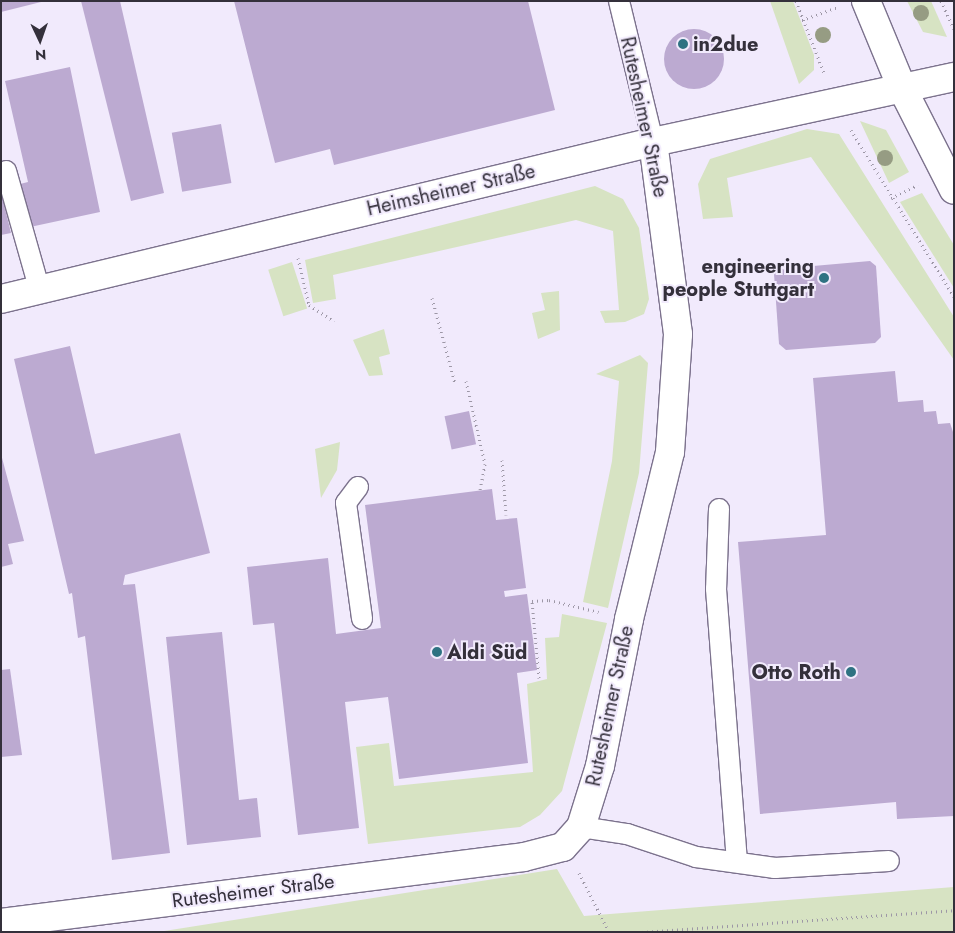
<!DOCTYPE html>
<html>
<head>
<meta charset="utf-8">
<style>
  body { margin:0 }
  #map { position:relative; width:955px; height:933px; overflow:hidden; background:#f1eafc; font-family:Jost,sans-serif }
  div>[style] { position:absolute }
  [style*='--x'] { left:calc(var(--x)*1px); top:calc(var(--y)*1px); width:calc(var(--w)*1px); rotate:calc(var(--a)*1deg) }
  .green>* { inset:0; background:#d7e3c3; transform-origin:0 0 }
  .building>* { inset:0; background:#bcaad1; transform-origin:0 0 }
  .round { border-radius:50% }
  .path>* { height:3px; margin-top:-1.5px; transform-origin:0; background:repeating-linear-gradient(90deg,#9d97a6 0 1px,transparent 0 5px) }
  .roads { filter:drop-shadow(1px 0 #7c728d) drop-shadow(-1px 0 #7c728d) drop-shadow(0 1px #7c728d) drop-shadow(0 -1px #7c728d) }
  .lane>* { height:20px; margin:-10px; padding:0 10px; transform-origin:10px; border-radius:10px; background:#fff }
  .street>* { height:28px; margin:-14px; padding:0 14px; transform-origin:14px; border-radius:14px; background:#fff }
  .secondary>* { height:28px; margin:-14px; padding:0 14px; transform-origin:14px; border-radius:14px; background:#fff }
  .trees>* { width:16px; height:16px; margin:-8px; border-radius:50%; background:#969c83 }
  .dots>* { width:14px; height:14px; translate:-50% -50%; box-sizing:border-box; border:2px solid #f1eafc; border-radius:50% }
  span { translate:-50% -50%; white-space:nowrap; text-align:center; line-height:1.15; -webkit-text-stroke:4px #f1eafc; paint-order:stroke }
  .poi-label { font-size:20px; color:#34303b; font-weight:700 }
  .left { translate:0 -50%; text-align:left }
  .right { translate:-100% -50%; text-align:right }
  .street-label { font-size:20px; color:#34303b }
  .frame { position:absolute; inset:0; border:2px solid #34303b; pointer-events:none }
  .north { position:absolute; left:15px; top:15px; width:50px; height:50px; -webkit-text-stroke:4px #f1eafc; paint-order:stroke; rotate:177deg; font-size:14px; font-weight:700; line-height:20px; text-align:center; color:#34303b }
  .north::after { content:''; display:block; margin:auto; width:18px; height:22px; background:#34303b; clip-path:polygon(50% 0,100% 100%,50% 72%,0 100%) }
</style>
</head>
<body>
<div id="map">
  <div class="green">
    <i style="clip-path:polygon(770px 1px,793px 1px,814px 55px,814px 70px,799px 84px)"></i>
    <i style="clip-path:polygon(907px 1px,931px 1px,947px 37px,923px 32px)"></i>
    <i style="clip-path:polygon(860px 121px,886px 130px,909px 172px,889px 183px)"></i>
    <i style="clip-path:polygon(807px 129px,839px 134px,954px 317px,954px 360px,811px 157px,727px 178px,733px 217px,703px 219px,698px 184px,710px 159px)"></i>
    <i style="clip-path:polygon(595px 186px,623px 199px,639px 228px,649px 299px,644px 314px,625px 322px,605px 323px,600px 311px,619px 310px,613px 231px,576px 220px,333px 275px,336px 299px,313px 303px,305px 260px)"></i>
    <i style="clip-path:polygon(922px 193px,954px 245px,954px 288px,900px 202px)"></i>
    <i style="left:292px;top:262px;width:49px;height:25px;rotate:72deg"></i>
    <i style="clip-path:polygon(559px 291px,560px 330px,538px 339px,532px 313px,545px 310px,541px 293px)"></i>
    <i style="clip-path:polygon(384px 329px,390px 354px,379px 357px,383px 375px,369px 376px,353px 340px)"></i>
    <i style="clip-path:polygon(640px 355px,648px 363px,639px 473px,608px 608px,583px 602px,612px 461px,619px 381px,596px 374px)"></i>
    <i style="clip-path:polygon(340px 442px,337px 470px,321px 498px,315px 449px)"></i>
    <i style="clip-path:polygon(562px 614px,607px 623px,562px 791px,540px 815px,520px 827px,368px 844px,356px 747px,389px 743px,394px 786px,533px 772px,527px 684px,547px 679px,545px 638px,559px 637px)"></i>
    <i style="clip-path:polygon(557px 869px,584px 916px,954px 887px,954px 932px,158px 932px)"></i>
  </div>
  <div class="building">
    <i style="clip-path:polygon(1px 1px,41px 1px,41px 2px,1px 12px)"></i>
    <i style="clip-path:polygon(81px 1px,120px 1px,164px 193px,131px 201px)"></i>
    <i style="clip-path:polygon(234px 1px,528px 1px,555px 110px,334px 165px,330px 149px,275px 163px)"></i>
    <i class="round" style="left:664px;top:29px;width:60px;height:60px"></i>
    <i style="clip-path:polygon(70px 67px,100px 212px,30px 227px,20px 184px,28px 182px,5px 81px)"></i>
    <i style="left:221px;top:124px;width:60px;height:50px;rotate:80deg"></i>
    <i style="clip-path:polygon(1px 192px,11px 233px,1px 235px)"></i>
    <i style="clip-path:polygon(870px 261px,876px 266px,881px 337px,875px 343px,786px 350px,779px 344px,774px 274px,779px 269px)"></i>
    <i style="clip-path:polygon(70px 346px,95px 454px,180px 433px,210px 553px,125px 575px,123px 585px,135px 584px,170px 853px,112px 860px,85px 636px,78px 638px,72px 593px,69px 594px,14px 359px)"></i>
    <i style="clip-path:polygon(895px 371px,898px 402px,923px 400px,924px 412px,936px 411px,938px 424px,950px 423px,954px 435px,954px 816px,897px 819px,896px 802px,760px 814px,738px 542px,826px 535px,813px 378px)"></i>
    <i style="left:469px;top:411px;width:34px;height:25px;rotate:78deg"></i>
    <i style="clip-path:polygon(1px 454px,24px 541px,8px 544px,13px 564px,1px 567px)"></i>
    <i style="clip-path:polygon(492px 489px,496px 520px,517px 518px,526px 588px,504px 591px,505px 597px,527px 594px,537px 670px,517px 673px,528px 763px,399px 779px,388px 697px,345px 702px,359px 828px,298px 835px,274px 623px,253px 625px,247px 567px,328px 558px,336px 634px,381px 628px,365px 505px)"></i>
    <i style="clip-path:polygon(222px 632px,239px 800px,257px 798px,261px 837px,187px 845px,166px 637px)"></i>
    <i style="clip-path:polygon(10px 669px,22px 755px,1px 757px,1px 670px)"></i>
  </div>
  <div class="path">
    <i style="--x:796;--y:1;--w:77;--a:68.7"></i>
    <i style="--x:941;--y:1;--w:31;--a:65"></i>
    <i style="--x:802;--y:20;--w:37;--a:-20"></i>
    <i style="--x:851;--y:130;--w:196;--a:58.3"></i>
    <i style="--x:891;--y:198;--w:30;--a:-26"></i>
    <i style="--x:298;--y:258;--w:48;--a:76.8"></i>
    <i style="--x:309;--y:305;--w:30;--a:33"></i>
    <i style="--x:432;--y:298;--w:88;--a:74.9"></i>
    <i style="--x:466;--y:381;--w:85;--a:77.1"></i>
    <i style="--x:485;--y:464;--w:26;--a:101"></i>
    <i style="--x:502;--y:460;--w:55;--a:85.8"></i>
    <i style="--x:539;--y:678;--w:77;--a:-95.2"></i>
    <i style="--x:532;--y:601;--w:17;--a:-3"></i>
    <i style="--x:549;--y:600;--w:51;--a:13.5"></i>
    <i style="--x:579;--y:873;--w:66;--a:63"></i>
    <i style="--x:642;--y:932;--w:313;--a:-4"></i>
  </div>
  <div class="roads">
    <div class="lane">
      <i style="--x:619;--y:1;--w:145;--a:76.4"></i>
      <i style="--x:6;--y:171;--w:125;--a:74.2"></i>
      <i style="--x:358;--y:487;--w:20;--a:127"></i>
      <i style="--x:346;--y:503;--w:117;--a:82.1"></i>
      <i style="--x:719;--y:509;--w:80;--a:92.1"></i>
      <i style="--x:716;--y:589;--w:274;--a:85.6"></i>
      <i style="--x:581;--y:827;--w:47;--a:8.7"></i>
      <i style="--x:627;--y:834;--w:73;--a:18.4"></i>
      <i style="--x:696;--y:857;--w:80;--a:7.9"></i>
      <i style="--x:775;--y:868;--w:114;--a:-3.5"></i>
    </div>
    <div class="street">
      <i style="--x:1;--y:299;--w:671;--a:-13.54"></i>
      <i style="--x:653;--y:142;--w:308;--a:-12.2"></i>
      <i style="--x:1;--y:923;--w:527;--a:-7.19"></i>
      <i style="--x:524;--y:857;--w:40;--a:-14.4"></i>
      <i style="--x:563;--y:847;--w:27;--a:-48"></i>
      <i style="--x:581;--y:827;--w:64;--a:-72.7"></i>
      <i style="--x:600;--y:766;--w:150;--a:-78.8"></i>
      <i style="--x:629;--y:619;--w:172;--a:-76.2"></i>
      <i style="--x:670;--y:452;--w:118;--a:-86.1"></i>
      <i style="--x:678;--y:334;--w:194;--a:-97.4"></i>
    </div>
    <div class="secondary">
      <i style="--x:866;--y:1;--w:94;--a:67.5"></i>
      <i style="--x:902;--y:88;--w:114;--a:63"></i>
    </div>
  </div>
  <div class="trees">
    <i style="left:921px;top:13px"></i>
    <i style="left:823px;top:35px"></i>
    <i style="left:885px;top:158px"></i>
  </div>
  <div class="dots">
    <i style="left:683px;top:44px;background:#2e7282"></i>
    <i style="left:824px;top:278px;background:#2e7282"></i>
    <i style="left:437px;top:652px;background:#2e7282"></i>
    <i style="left:851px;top:672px;background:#2e7282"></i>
  </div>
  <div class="poi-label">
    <span class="left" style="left:693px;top:44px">in2due</span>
    <span class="right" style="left:814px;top:278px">engineering<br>people Stuttgart</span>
    <span class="left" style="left:447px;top:652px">Aldi Süd</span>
    <span class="right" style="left:841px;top:672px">Otto Roth</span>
  </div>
  <div class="street-label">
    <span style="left:644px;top:117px;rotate:78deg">Rutesheimer Straße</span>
    <span style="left:451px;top:190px;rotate:-13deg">Heimsheimer Straße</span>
    <span style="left:610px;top:706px;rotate:-78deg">Rutesheimer Straße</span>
    <span style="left:253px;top:891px;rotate:-7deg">Rutesheimer Straße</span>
  </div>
  <div class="frame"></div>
  <div class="north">N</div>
</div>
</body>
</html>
